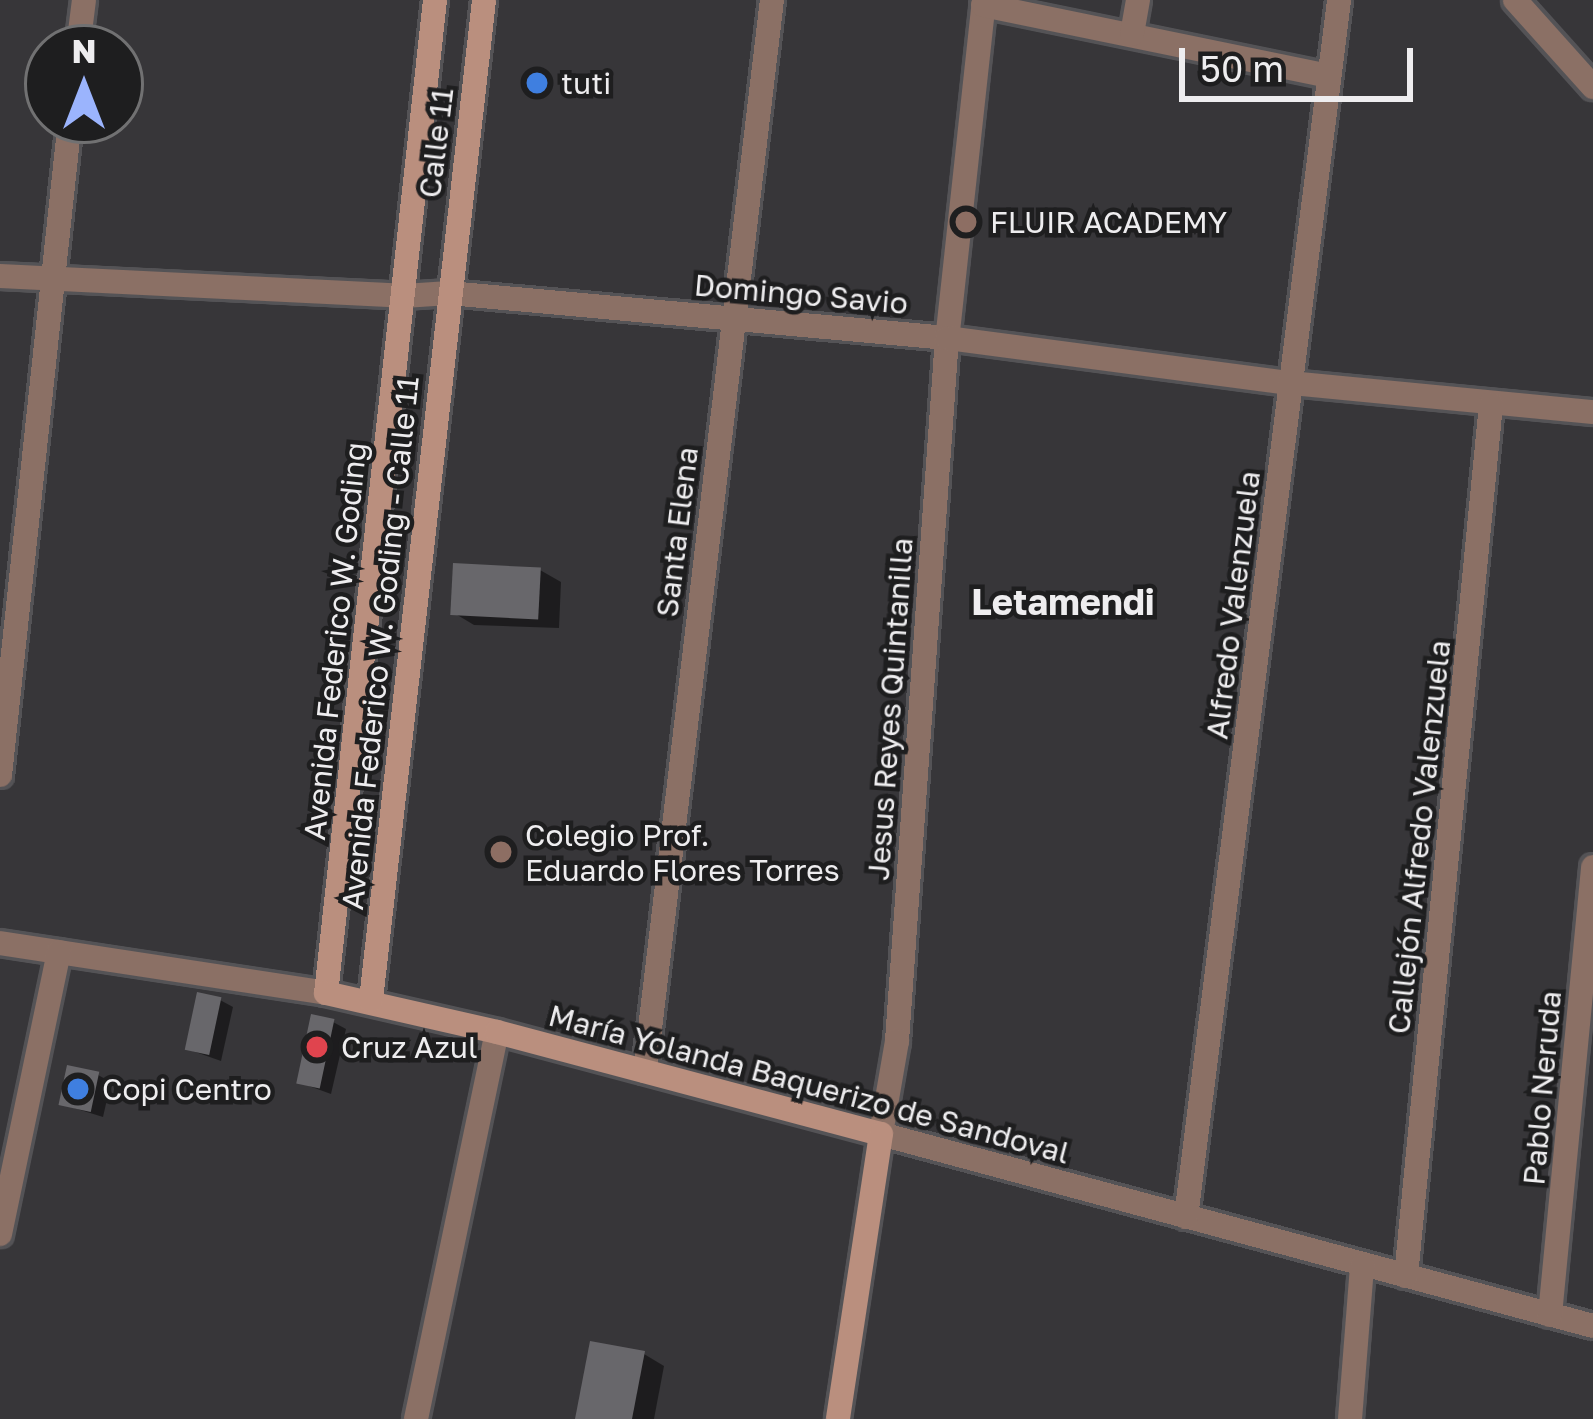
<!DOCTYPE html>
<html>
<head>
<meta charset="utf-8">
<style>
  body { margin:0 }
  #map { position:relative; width:1593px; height:1419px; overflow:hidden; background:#373639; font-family:"Golos Text",sans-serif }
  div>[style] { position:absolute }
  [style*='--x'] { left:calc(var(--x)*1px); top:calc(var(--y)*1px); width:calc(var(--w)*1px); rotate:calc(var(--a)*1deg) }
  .shadow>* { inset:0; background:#0007 }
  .building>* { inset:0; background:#68676b; transform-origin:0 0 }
  .roads { filter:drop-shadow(3px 0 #545356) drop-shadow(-3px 0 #545356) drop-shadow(0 3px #545356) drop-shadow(0 -3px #545356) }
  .street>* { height:24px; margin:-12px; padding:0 12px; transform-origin:12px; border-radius:12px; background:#8b7065 }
  .secondary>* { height:24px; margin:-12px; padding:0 12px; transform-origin:12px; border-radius:12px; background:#ba8f7e }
  .dots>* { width:33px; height:33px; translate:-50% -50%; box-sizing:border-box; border:6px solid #1e1e1f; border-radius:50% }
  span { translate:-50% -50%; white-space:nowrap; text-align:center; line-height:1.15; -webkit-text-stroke:9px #1e1e1f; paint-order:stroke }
  .poi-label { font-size:30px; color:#eeedef }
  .left { translate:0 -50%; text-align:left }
  .street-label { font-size:30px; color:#eeedef }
  .quarter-label { font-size:36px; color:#eeedef; font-weight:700 }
  .north { position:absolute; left:24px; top:24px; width:120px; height:120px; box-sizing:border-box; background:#1e1e1f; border:3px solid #717172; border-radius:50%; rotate:0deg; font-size:33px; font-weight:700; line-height:48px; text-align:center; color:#eeedef }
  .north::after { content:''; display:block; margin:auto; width:42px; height:54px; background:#9bb4fd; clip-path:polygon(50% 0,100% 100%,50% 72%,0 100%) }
  .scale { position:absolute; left:1179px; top:48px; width:234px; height:54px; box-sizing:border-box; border:6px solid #eeedef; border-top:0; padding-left:15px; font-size:36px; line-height:42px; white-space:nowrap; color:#eeedef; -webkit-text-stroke:9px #1e1e1f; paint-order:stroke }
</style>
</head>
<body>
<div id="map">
  <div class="shadow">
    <i style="clip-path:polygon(540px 570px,561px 582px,559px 628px,474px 625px,454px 613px)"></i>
    <i style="clip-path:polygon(220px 1000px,233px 1007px,221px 1061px,187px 1049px)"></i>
    <i style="clip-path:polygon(333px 1022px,346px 1029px,331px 1094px,298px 1082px)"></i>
    <i style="clip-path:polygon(98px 1075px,111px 1082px,103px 1117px,61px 1104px)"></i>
    <i style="clip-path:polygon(644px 1354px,664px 1366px,654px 1419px,578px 1419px)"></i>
  </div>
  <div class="building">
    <i style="left:453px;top:563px;width:88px;height:52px;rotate:3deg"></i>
    <i style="left:197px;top:992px;width:25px;height:59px;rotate:12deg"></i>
    <i style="left:311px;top:1014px;width:24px;height:71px;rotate:12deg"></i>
    <i style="left:67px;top:1065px;width:33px;height:41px;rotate:12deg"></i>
    <i style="clip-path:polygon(590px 1341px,645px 1351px,632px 1419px,575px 1419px)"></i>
  </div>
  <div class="roads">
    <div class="street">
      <i style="--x:984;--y:0;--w:340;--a:96.2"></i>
      <i style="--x:947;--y:338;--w:705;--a:94.07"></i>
      <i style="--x:897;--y:1041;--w:94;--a:99.8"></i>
      <i style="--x:881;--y:1134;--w:737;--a:15.09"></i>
      <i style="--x:1515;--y:0;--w:117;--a:48.1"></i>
      <i style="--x:983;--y:5;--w:353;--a:11.6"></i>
      <i style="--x:1132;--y:34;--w:35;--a:-80"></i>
      <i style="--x:78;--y:48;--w:48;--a:-82.9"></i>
      <i style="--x:0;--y:276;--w:404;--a:2.8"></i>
      <i style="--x:404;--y:296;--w:45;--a:-3.8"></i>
      <i style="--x:449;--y:293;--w:500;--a:5.16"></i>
      <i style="--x:947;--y:338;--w:347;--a:7.5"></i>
      <i style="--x:1291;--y:383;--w:303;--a:5.5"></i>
      <i style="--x:0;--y:775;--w:659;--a:-83.9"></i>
      <i style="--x:0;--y:943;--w:330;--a:8.7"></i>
      <i style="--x:645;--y:1071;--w:1079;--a:-83.24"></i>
      <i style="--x:1186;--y:1217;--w:1227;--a:-82.83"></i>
      <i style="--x:0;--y:1234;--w:288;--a:-78.2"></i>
      <i style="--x:1406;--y:1276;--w:876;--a:-84.43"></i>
      <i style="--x:1550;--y:1315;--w:450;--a:-84.5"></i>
      <i style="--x:416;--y:1419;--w:395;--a:-78.2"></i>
      <i style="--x:1350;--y:1419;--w:154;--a:-85.5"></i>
    </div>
    <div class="secondary">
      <i style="--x:435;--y:0;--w:999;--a:96.26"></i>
      <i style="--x:326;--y:993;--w:175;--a:12.8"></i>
      <i style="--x:497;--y:1032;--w:397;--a:14.9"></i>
      <i style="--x:881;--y:1134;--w:288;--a:98.6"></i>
      <i style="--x:371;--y:1000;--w:1006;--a:-83.55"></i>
    </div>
  </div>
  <div class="dots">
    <i style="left:537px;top:83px;background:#3f7fe0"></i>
    <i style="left:966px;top:222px;background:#8d6e63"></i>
    <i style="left:501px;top:852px;background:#8d6e63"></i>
    <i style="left:317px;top:1047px;background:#e0444e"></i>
    <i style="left:78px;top:1089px;background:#3f7fe0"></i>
  </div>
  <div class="poi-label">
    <span class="left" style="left:561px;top:83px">tuti</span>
    <span class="left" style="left:990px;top:222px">FLUIR ACADEMY</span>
    <span class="left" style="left:525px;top:852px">Colegio Prof.<br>Eduardo Flores Torres</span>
    <span class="left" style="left:341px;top:1047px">Cruz Azul</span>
    <span class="left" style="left:102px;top:1089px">Copi Centro</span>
  </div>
  <div class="street-label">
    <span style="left:436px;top:143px;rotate:-83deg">Calle 11</span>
    <span style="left:801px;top:294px;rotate:5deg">Domingo Savio</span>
    <span style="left:677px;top:532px;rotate:-83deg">Santa Elena</span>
    <span style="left:1233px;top:605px;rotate:-83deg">Alfredo Valenzuela</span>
    <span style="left:335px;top:641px;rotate:-84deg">Avenida Federico W. Goding</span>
    <span style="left:380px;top:643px;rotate:-84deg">Avenida Federico W. Goding - Calle 11</span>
    <span style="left:890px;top:709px;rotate:-86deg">Jesus Reyes Quintanilla</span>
    <span style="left:1419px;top:837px;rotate:-84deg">Callejón Alfredo Valenzuela</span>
    <span style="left:809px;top:1084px;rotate:15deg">María Yolanda Baquerizo de Sandoval</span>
    <span style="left:1542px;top:1088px;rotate:-85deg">Pablo Neruda</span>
  </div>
  <div class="quarter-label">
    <span style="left:1063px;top:602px">Letamendi</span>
  </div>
  <div class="north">N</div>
  <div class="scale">50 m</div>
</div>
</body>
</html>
